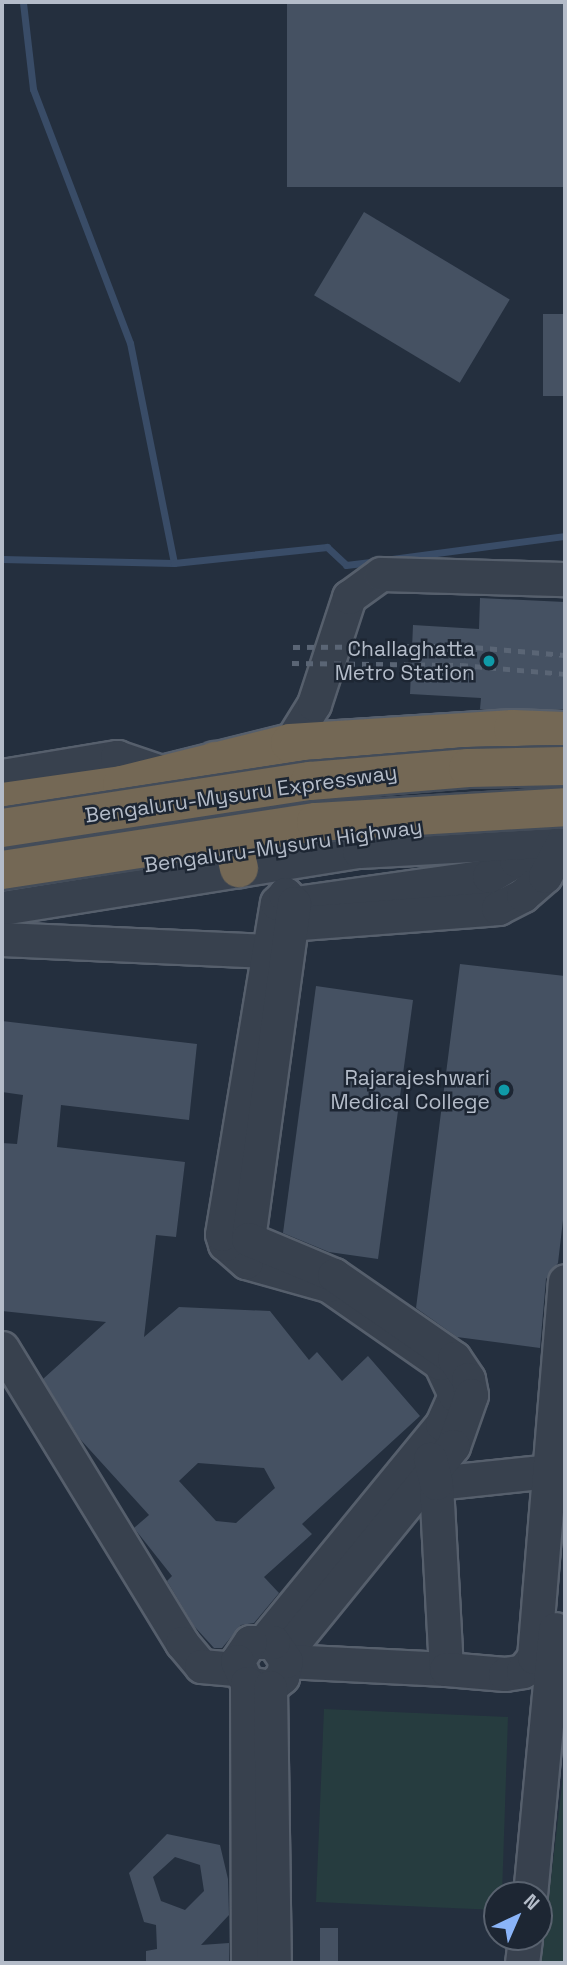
<!DOCTYPE html>
<html>
<head>
<meta charset="utf-8">
<style>
  body { margin:0 }
  #map { position:relative; width:567px; height:1965px; overflow:hidden; background:#242f3e; font-family:"Space Grotesk",sans-serif }
  div>[style] { position:absolute }
  [style*='--x'] { left:calc(var(--x)*1px); top:calc(var(--y)*1px); width:calc(var(--w)*1px); rotate:calc(var(--a)*1deg) }
  .green>* { inset:0; background:#263c3f }
  .stream>* { height:7px; margin:-3.5px; padding:0 3.5px; transform-origin:3.5px; border-radius:3.5px; background:#394c67 }
  .building>* { inset:0; background:#455162; transform-origin:0 0 }
  .roads { filter:drop-shadow(2px 0 #565f6c) drop-shadow(-2px 0 #565f6c) drop-shadow(0 2px #565f6c) drop-shadow(0 -2px #565f6c) }
  .minor>* { height:33px; margin:-16.5px; padding:0 16.5px; transform-origin:16.5px; border-radius:16.5px; background:#38414e }
  .highway>* { height:38px; margin:-19px; padding:0 19px; transform-origin:19px; border-radius:19px; background:#746855 }
  .rail>* { height:5px; margin-top:-2.5px; transform-origin:0; background:repeating-linear-gradient(90deg,#5a6575 0 7px,transparent 0 14px) }
  .bridges { filter:drop-shadow(2px 0 #434c59) drop-shadow(-2px 0 #434c59) drop-shadow(0 2px #434c59) drop-shadow(0 -2px #434c59) }
  .highway-bridge>* { height:38px; margin:-19px; padding:0 19px; transform-origin:19px; border-radius:19px; background:#746855 }
  .dots>* { width:19px; height:19px; translate:-50% -50%; box-sizing:border-box; border:4px solid #1d2633; border-radius:50% }
  span { translate:-50% -50%; white-space:nowrap; text-align:center; line-height:1.15; -webkit-text-stroke:5px #1d2633; paint-order:stroke }
  .poi-label { font-size:21px; color:#b4bcc9 }
  .right { translate:-100% -50%; text-align:right }
  .street-label { font-size:21px; color:#b4bcc9 }
  .frame { position:absolute; inset:0; border:4px solid #b4bcc9; pointer-events:none }
  .north { position:absolute; left:483px; top:1881px; width:70px; height:70px; box-sizing:border-box; background:#1d2633; border:2px solid #59626f; border-radius:50%; rotate:44deg; font-size:19px; font-weight:700; line-height:28px; text-align:center; color:#b4bcc9 }
  .north::after { content:''; display:block; margin:auto; width:24px; height:32px; background:#8ab4f8; clip-path:polygon(50% 0,100% 100%,50% 72%,0 100%) }
</style>
</head>
<body>
<div id="map">
  <div class="green">
    <i style="clip-path:polygon(324px 1709px,508px 1717px,502px 1895px,497px 1895px,497px 1910px,316px 1902px)"></i>
    <i style="clip-path:polygon(565px 1760px,565px 1963px,541px 1963px)"></i>
  </div>
  <div class="stream">
    <i style="--x:2;--y:559;--w:172;--a:1.3"></i>
    <i style="--x:174;--y:563;--w:224;--a:-101.3"></i>
    <i style="--x:130;--y:343;--w:272;--a:-110.9"></i>
    <i style="--x:33;--y:89;--w:88;--a:-96.6"></i>
    <i style="--x:392;--y:559;--w:175;--a:-7.6"></i>
    <i style="--x:174;--y:563;--w:154;--a:-6"></i>
    <i style="--x:327;--y:547;--w:26;--a:43"></i>
    <i style="--x:346;--y:565;--w:31;--a:-7"></i>
  </div>
  <div class="building">
    <i style="left:287px;top:2px;width:278px;height:185px"></i>
    <i style="left:364px;top:212px;width:170px;height:97px;rotate:31deg"></i>
    <i style="left:543px;top:314px;width:22px;height:82px"></i>
    <i style="clip-path:polygon(480px 598px,565px 602px,565px 709px,480px 709px,481px 698px,410px 694px,413px 625px,479px 629px)"></i>
    <i style="clip-path:polygon(460px 964px,565px 976px,565px 1203px,558px 1263px,546px 1279px,540px 1348px,457px 1337px,416px 1308px)"></i>
    <i style="clip-path:polygon(316px 986px,413px 1000px,378px 1259px,329px 1252px,283px 1233px)"></i>
    <i style="clip-path:polygon(evenodd,2px 1021px,197px 1044px,189px 1120px,61px 1105px,57px 1147px,185px 1162px,176px 1237px,156px 1235px,144px 1337px,179px 1307px,270px 1311px,309px 1360px,317px 1352px,342px 1381px,368px 1356px,420px 1416px,302px 1524px,312px 1534px,264px 1577px,279px 1593px,254px 1623px,241px 1625px,222px 1648px,214px 1648px,194px 1626px,167px 1581px,172px 1576px,134px 1528px,149px 1515px,80px 1439px,43px 1379px,106px 1322px,2px 1311px,2px 1143px,17px 1144px,23px 1095px,2px 1092px,2px 1021px,198px 1463px,264px 1468px,275px 1488px,236px 1523px,216px 1521px,179px 1481px,198px 1463px)"></i>
    <i style="clip-path:polygon(evenodd,167px 1834px,220px 1845px,228px 1879px,229px 1915px,201px 1945px,229px 1943px,229px 1963px,146px 1963px,146px 1951px,157px 1949px,156px 1925px,144px 1922px,129px 1873px,167px 1834px,175px 1857px,200px 1865px,204px 1891px,185px 1910px,161px 1901px,153px 1877px,175px 1857px)"></i>
    <i style="left:320px;top:1928px;width:18px;height:35px"></i>
  </div>
  <div class="roads">
    <div class="minor">
      <i style="--x:290;--y:743;--w:46;--a:-58.4"></i>
      <i style="--x:314;--y:704;--w:113;--a:-71.9"></i>
      <i style="--x:349;--y:597;--w:39;--a:-36"></i>
      <i style="--x:381;--y:574;--w:184;--a:1.6"></i>
      <i style="--x:2;--y:776;--w:117;--a:-9.4"></i>
      <i style="--x:117;--y:757;--w:53;--a:18.8"></i>
      <i style="--x:303;--y:902;--w:188;--a:-8"></i>
      <i style="--x:489;--y:876;--w:31;--a:-31"></i>
      <i style="--x:516;--y:860;--w:24;--a:-52"></i>
      <i style="--x:2;--y:908;--w:362;--a:-9.1"></i>
      <i style="--x:359;--y:851;--w:206;--a:-3.1"></i>
      <i style="--x:274;--y:925;--w:225;--a:-4.3"></i>
      <i style="--x:498;--y:908;--w:28;--a:-27"></i>
      <i style="--x:523;--y:895;--w:29;--a:-41"></i>
      <i style="--x:545;--y:876;--w:41;--a:-62.2"></i>
      <i style="--x:2;--y:939;--w:283;--a:2.6"></i>
      <i style="--x:2;--y:1348;--w:346;--a:58.6"></i>
      <i style="--x:182;--y:1643;--w:30;--a:50"></i>
      <i style="--x:201;--y:1666;--w:37;--a:5"></i>
      <i style="--x:436;--y:1483;--w:116;--a:-6"></i>
      <i style="--x:266;--y:1639;--w:278;--a:-50.7"></i>
      <i style="--x:442;--y:1424;--w:32;--a:-66"></i>
      <i style="--x:455;--y:1395;--w:35;--a:-115"></i>
      <i style="--x:440;--y:1363;--w:136;--a:-145.1"></i>
      <i style="--x:328;--y:1285;--w:85;--a:-164.3"></i>
      <i style="--x:246;--y:1262;--w:28;--a:-139"></i>
      <i style="--x:225;--y:1244;--w:10;--a:-107"></i>
      <i style="--x:222;--y:1234;--w:336;--a:-80.6"></i>
      <i style="--x:277;--y:903;--w:12;--a:-48"></i>
      <i style="--x:285;--y:894;--w:13;--a:45"></i>
      <i style="--x:294;--y:903;--w:339;--a:97.8"></i>
      <i style="--x:248;--y:1239;--w:93;--a:22.7"></i>
      <i style="--x:334;--y:1275;--w:146;--a:34.7"></i>
      <i style="--x:454;--y:1358;--w:25;--a:56"></i>
      <i style="--x:468;--y:1379;--w:16;--a:79"></i>
      <i style="--x:471;--y:1395;--w:54;--a:109.4"></i>
      <i style="--x:453;--y:1446;--w:268;--a:129.1"></i>
      <i style="--x:286;--y:1661;--w:160;--a:2.9"></i>
      <i style="--x:446;--y:1669;--w:186;--a:-93.1"></i>
      <i style="--x:436;--y:1483;--w:25;--a:-104"></i>
      <i style="--x:446;--y:1669;--w:59;--a:4.8"></i>
      <i style="--x:505;--y:1674;--w:18;--a:-9"></i>
      <i style="--x:523;--y:1671;--w:18;--a:-52"></i>
      <i style="--x:534;--y:1657;--w:377;--a:-85.3"></i>
      <i style="--x:247;--y:1683;--w:23;--a:10"></i>
      <i style="--x:270;--y:1687;--w:16;--a:-40"></i>
      <i style="--x:282;--y:1677;--w:16;--a:-76"></i>
      <i style="--x:286;--y:1661;--w:23;--a:-124"></i>
      <i style="--x:273;--y:1642;--w:23;--a:180"></i>
      <i style="--x:250;--y:1642;--w:23;--a:124"></i>
      <i style="--x:237;--y:1661;--w:24;--a:66"></i>
      <i style="--x:247;--y:1683;--w:280;--a:89.8"></i>
      <i style="--x:270;--y:1687;--w:276;--a:89.2"></i>
      <i style="--x:530;--y:1895;--w:267;--a:-84.6"></i>
      <i style="--x:522;--y:1963;--w:26;--a:-83"></i>
    </div>
    <div class="highway">
      <i style="--x:215;--y:761;--w:110;--a:77.4"></i>
      <i style="--x:2;--y:802;--w:121;--a:-8.1"></i>
      <i style="--x:122;--y:785;--w:173;--a:-14"></i>
      <i style="--x:290;--y:743;--w:223;--a:-3.6"></i>
      <i style="--x:513;--y:729;--w:52;--a:2.2"></i>
    </div>
  </div>
  <div class="rail">
    <i style="--x:293;--y:647;--w:169;--a:-0.3"></i>
    <i style="--x:462;--y:646;--w:103;--a:5"></i>
    <i style="--x:292;--y:663;--w:169;--a:0.7"></i>
    <i style="--x:461;--y:665;--w:104;--a:4.9"></i>
  </div>
  <div class="bridges">
    <div class="highway-bridge">
      <i style="--x:2;--y:828;--w:312;--a:-8.7"></i>
      <i style="--x:310;--y:781;--w:159;--a:-4.7"></i>
      <i style="--x:468;--y:768;--w:97;--a:-1.2"></i>
      <i style="--x:2;--y:870;--w:318;--a:-8.7"></i>
      <i style="--x:316;--y:822;--w:249;--a:-3.4"></i>
    </div>
  </div>
  <div class="dots">
    <i style="left:489px;top:661px;background:#0f9aa8"></i>
    <i style="left:504px;top:1090px;background:#0f9aa8"></i>
  </div>
  <div class="poi-label">
    <span class="right" style="left:475px;top:661px">Challaghatta<br>Metro Station</span>
    <span class="right" style="left:490px;top:1090px">Rajarajeshwari<br>Medical College</span>
  </div>
  <div class="street-label">
    <span style="left:241px;top:794px;rotate:-8deg">Bengaluru-Mysuru Expressway</span>
    <span style="left:283px;top:846px;rotate:-8deg">Bengaluru-Mysuru Highway</span>
  </div>
  <div class="frame"></div>
  <div class="north">N</div>
</div>
</body>
</html>
